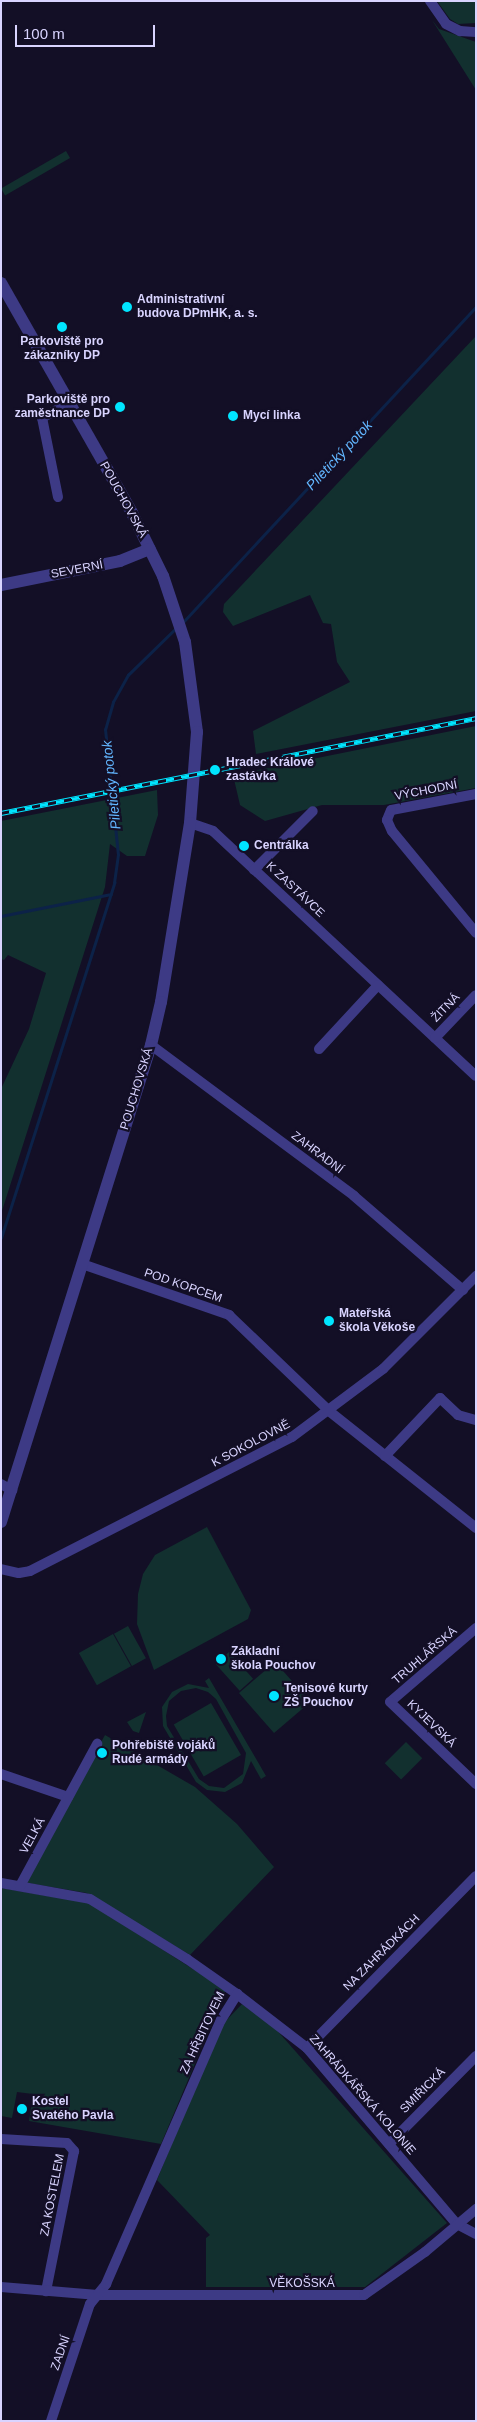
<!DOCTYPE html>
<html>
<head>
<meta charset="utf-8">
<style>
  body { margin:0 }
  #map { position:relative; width:477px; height:2422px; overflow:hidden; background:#130f26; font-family:Arial,sans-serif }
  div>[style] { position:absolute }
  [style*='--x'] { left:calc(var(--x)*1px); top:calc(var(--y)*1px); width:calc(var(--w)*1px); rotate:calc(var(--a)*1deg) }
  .green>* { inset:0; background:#12302f; transform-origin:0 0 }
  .stream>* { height:2.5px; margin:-1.25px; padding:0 1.25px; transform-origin:1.25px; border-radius:1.25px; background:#0c2248 }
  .minor>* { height:10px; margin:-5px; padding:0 5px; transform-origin:5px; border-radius:5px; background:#3d3a85 }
  .tertiary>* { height:12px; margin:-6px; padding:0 6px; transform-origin:6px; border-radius:6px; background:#3d3a85 }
  .rail>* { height:4.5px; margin-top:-2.25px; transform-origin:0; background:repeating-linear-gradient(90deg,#130f26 0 8px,#00e5ff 0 16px); box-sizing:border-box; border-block:1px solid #00e5ff }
  .dots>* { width:14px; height:14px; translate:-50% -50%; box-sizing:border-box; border:2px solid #130f26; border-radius:50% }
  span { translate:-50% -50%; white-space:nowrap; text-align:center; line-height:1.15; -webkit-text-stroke:4.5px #130f26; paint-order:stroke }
  .poi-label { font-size:12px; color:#d9d4ff; font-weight:700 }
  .left { translate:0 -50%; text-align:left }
  .right { translate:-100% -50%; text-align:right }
  .street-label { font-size:12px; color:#d9d4ff }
  .water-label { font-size:14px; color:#62b6ff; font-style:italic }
  .frame { position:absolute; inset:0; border:2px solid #d9d4ff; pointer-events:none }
  .scale { position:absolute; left:15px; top:25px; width:140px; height:22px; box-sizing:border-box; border:2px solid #d9d4ff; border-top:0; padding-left:6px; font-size:15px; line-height:18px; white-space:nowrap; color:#d9d4ff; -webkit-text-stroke:4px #130f26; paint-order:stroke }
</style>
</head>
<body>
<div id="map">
  <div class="green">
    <i style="clip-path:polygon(437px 1px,476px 1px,476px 23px,458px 24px,450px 19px)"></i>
    <i style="clip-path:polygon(432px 20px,439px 29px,476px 42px,476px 90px)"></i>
    <i style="left:66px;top:151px;width:8px;height:75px;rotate:60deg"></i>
    <i style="clip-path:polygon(476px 336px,476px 711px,256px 754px,253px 731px,350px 682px,337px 662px,331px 624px,323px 623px,310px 595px,233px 626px,223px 612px,224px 604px)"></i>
    <i style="clip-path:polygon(476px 726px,476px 788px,384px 805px,322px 805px,265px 821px,240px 805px,233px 775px)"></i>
    <i style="clip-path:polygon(157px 790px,158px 815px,145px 856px,127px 856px,110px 844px,105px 887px,1px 1214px,1px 1089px,29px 1029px,46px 973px,8px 955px,4px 960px,1px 959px,1px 821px)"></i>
    <i style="clip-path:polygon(207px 1527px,251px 1610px,248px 1619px,154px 1670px,137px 1624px,138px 1594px,143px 1574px,155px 1555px)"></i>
    <i style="left:128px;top:1626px;width:37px;height:16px;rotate:61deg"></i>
    <i style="left:113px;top:1634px;width:37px;height:39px;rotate:61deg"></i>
    <i style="left:229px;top:1652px;width:36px;height:18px;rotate:48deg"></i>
    <i style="clip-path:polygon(275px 1662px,309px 1700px,308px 1704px,274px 1733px,239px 1693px)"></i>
    <i style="clip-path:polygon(evenodd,209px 1678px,266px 1776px,261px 1779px,251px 1761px,242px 1783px,225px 1792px,207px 1790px,196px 1782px,163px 1726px,162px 1707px,172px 1692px,188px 1684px,209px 1688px,205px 1681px,209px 1678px,196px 1688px,208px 1692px,216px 1699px,246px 1753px,243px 1774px,224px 1788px,209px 1786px,199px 1779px,167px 1726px,166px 1716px,169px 1701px,181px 1691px,196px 1688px)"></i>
    <i style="left:211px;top:1703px;width:60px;height:43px;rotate:60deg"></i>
    <i style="clip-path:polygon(146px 1712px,139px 1733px,133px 1731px,127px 1722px)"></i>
    <i style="clip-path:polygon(105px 1735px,195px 1787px,237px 1824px,274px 1867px,190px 1955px,87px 1893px,28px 1883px,26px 1879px)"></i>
    <i style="left:406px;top:1742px;width:23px;height:30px;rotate:45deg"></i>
    <i style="clip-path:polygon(1px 1888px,89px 1903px,226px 1990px,161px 2144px,29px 2121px,33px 2094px,17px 2092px,12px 2118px,1px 2116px)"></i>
    <i style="clip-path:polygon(242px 2004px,274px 2027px,447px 2223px,365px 2287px,206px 2287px,206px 2238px,210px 2235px,157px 2180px,219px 2028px)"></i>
  </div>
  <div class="stream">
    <i style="--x:184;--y:621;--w:429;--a:-47.1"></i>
    <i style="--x:1;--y:916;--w:112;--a:-11.3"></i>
    <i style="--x:1;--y:1238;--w:373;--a:-72.3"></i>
    <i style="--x:114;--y:883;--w:28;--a:-82"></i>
    <i style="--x:118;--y:855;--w:126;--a:-95.9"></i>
    <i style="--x:105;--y:730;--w:29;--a:-74"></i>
    <i style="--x:113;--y:702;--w:31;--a:-61"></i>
    <i style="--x:128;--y:675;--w:67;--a:-44.4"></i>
  </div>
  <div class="minor">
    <i style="--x:430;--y:1;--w:28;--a:55"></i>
    <i style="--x:446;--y:24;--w:16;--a:27"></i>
    <i style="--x:460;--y:31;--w:16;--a:4"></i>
    <i style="--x:58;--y:497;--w:81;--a:-101.4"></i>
    <i style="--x:42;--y:418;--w:31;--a:-29"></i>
    <i style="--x:476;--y:794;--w:86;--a:169.3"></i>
    <i style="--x:391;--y:810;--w:11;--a:112"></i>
    <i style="--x:387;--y:820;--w:12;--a:66"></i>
    <i style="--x:392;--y:831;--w:132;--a:50.5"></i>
    <i style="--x:190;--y:823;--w:24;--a:19"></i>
    <i style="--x:213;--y:831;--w:359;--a:43"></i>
    <i style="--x:254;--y:870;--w:83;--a:-45"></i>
    <i style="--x:435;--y:1038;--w:59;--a:-46.4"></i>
    <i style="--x:151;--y:1045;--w:253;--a:36.6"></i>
    <i style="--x:354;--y:1196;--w:144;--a:40.8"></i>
    <i style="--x:319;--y:1049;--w:87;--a:-47.3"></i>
    <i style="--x:82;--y:1264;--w:156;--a:19.1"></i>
    <i style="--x:229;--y:1315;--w:139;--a:43.8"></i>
    <i style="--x:329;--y:1411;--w:188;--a:38.5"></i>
    <i style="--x:385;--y:1456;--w:80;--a:-46.5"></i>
    <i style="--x:440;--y:1398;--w:25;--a:43"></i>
    <i style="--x:458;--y:1415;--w:19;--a:16"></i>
    <i style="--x:1;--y:1484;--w:13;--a:29"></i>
    <i style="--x:1;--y:1569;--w:18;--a:13"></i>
    <i style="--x:19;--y:1573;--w:11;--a:-10"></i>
    <i style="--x:30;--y:1571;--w:294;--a:-27.1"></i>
    <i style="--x:292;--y:1437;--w:114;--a:-36.8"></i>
    <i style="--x:383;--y:1369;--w:132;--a:-45"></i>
    <i style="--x:476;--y:1628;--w:113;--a:139.3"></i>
    <i style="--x:390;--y:1702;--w:119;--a:43.6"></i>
    <i style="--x:1;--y:1774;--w:71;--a:18.9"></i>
    <i style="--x:1;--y:1883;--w:90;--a:10.2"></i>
    <i style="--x:90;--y:1899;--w:114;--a:31.7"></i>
    <i style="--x:187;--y:1959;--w:61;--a:35"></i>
    <i style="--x:237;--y:1994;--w:88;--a:37.6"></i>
    <i style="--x:307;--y:2048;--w:231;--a:49.6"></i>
    <i style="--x:457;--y:2224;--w:21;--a:28"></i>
    <i style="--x:20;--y:1886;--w:162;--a:-61.5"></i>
    <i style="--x:307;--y:2048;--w:241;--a:-45.5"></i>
    <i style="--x:1;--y:2139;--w:66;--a:3.5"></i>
    <i style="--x:67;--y:2143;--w:11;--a:49"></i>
    <i style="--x:74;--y:2151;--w:143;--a:101.3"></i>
    <i style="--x:389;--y:2144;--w:124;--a:-45.3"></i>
    <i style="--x:1;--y:2287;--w:97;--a:4.7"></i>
    <i style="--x:98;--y:2295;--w:266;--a:0"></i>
    <i style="--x:364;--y:2295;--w:75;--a:-35.2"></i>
    <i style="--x:425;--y:2252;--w:67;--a:-40.1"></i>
    <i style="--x:51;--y:2421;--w:123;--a:-71.6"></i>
    <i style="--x:90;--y:2304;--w:26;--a:-51"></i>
    <i style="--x:106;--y:2284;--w:288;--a:-66.5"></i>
    <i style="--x:221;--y:2020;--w:31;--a:-58"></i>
  </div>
  <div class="tertiary">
    <i style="--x:1;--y:283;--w:265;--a:60.3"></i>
    <i style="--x:132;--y:513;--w:70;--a:63.8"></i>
    <i style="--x:163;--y:576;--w:70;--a:71.6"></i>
    <i style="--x:185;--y:642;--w:91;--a:82.4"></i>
    <i style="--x:197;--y:732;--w:91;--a:94.4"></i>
    <i style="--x:190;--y:823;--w:181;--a:99.2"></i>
    <i style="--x:161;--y:1002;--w:44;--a:103.1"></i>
    <i style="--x:151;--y:1045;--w:500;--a:107.46"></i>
    <i style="--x:1;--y:585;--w:121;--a:-11.4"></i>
    <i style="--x:120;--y:561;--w:32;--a:-22"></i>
  </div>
  <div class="rail">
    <i style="--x:1;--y:813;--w:484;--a:-11.3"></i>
  </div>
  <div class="dots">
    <i style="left:127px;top:307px;background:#00e5ff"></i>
    <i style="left:62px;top:327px;background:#00e5ff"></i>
    <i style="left:120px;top:407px;background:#00e5ff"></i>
    <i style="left:233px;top:416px;background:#00e5ff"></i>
    <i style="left:215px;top:770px;background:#00e5ff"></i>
    <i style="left:244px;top:846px;background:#00e5ff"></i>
    <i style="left:329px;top:1321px;background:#00e5ff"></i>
    <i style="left:221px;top:1659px;background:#00e5ff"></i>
    <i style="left:274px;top:1696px;background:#00e5ff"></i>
    <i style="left:102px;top:1753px;background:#00e5ff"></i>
    <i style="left:22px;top:2109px;background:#00e5ff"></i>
  </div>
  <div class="poi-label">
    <span class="left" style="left:137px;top:307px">Administrativní<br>budova DPmHK, a. s.</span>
    <span style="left:62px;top:349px">Parkoviště pro<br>zákazníky DP</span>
    <span class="right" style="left:110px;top:407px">Parkoviště pro<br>zaměstnance DP</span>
    <span class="left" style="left:243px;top:416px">Mycí linka</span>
    <span class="left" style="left:226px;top:770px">Hradec Králové<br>zastávka</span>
    <span class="left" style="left:254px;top:846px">Centrálka</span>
    <span class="left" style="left:339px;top:1321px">Mateřská<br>škola Věkoše</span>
    <span class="left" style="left:231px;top:1659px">Základní<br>škola Pouchov</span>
    <span class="left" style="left:284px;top:1696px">Tenisové kurty<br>ZŠ Pouchov</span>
    <span class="left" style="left:112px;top:1753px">Pohřebiště vojáků<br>Rudé armády</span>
    <span class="left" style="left:32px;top:2109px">Kostel<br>Svatého Pavla</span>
  </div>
  <div class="street-label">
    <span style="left:123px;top:500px;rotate:61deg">POUCHOVSKÁ</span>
    <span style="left:77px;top:570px;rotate:-11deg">SEVERNÍ</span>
    <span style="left:426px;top:791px;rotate:-11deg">VÝCHODNÍ</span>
    <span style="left:295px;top:890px;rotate:43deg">K ZASTÁVCE</span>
    <span style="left:446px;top:1008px;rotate:-46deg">ŽITNÁ</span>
    <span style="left:137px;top:1089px;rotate:-73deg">POUCHOVSKÁ</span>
    <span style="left:317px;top:1153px;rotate:37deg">ZAHRADNÍ</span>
    <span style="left:183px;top:1286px;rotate:19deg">POD KOPCEM</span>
    <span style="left:251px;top:1444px;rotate:-28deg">K SOKOLOVNĚ</span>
    <span style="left:425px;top:1656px;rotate:-41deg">TRUHLÁŘSKÁ</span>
    <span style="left:431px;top:1724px;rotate:44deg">KYJEVSKÁ</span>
    <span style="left:33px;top:1836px;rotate:-61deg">VELKÁ</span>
    <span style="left:382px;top:1953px;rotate:-45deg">NA ZAHRÁDKÁCH</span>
    <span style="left:203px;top:2033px;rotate:-65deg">ZA HŘBITOVEM</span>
    <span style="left:423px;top:2091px;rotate:-45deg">SMIŘICKÁ</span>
    <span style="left:362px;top:2095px;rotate:49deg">ZAHRÁDKÁŘSKÁ KOLONIE</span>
    <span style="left:53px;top:2195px;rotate:-79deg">ZA KOSTELEM</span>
    <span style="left:302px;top:2284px">VĚKOŠSKÁ</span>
    <span style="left:61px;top:2353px;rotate:-71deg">ZADNÍ</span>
  </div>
  <div class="water-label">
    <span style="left:339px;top:455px;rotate:-47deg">Piletický potok</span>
    <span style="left:111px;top:785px;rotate:-96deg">Piletický potok</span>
  </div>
  <div class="frame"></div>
  <div class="scale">100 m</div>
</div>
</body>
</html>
